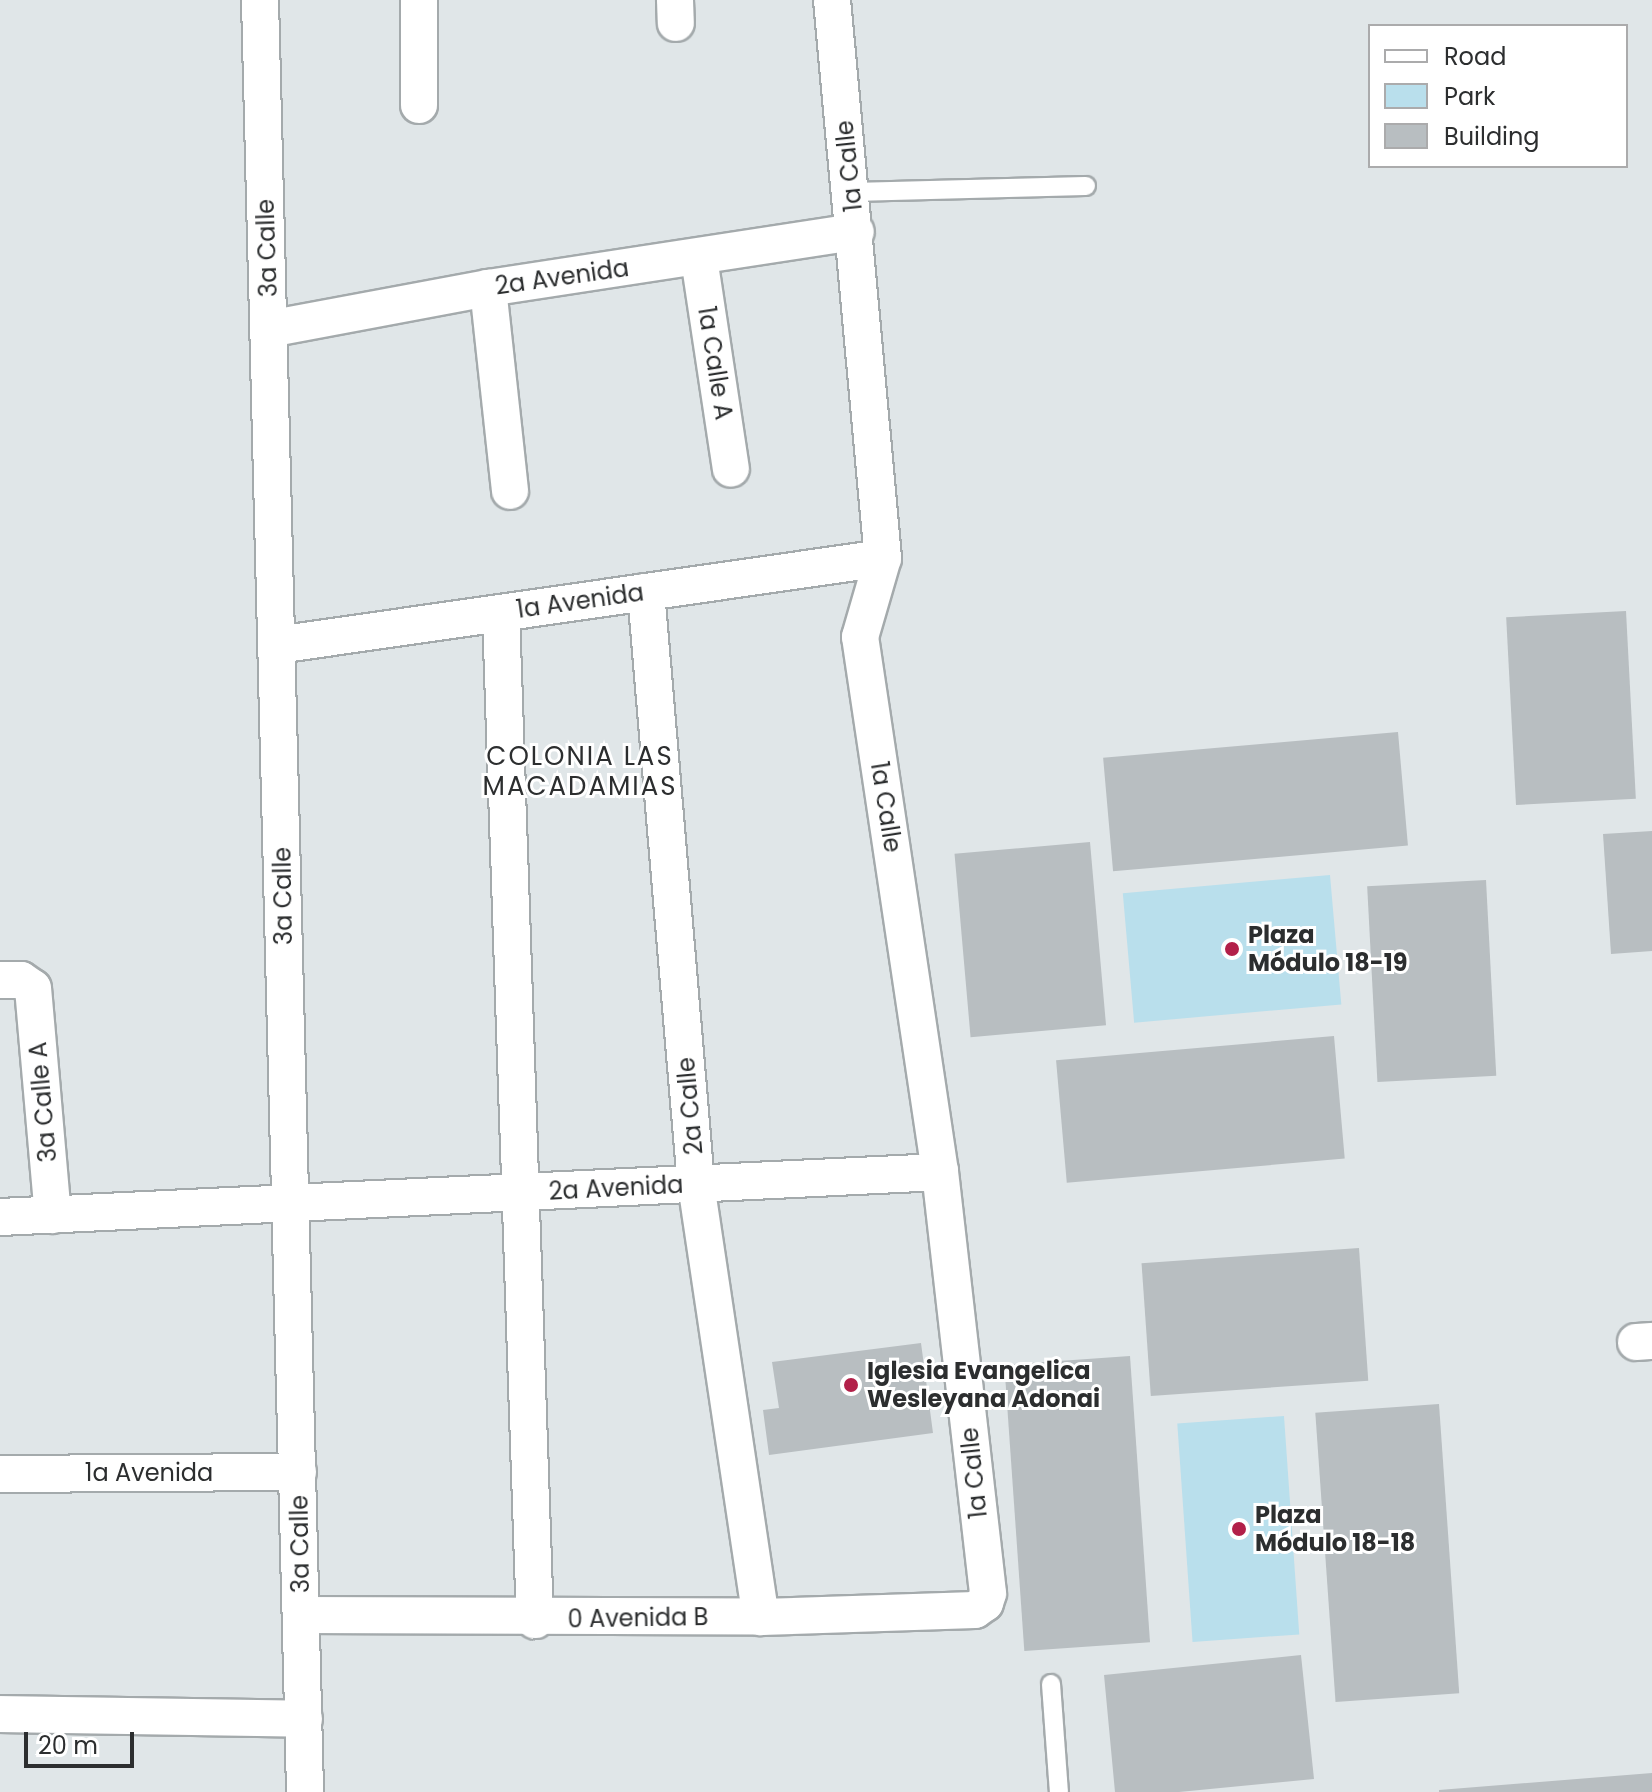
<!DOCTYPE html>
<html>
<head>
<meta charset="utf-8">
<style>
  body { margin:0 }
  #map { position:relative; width:1652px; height:1792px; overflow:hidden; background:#e0e6e8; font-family:Poppins,sans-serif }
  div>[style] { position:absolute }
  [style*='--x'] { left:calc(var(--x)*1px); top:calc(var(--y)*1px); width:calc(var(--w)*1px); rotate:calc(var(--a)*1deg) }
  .green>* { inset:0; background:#b9dfec; transform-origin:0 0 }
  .building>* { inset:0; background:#b8bec1; transform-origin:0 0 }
  .roads { filter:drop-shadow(2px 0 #a4aaac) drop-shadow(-2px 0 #a4aaac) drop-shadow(0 2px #a4aaac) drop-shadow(0 -2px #a4aaac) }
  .service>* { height:18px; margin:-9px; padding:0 9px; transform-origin:9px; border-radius:9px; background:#fff }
  .minor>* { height:36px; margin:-18px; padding:0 18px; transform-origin:18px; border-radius:18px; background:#fff }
  .dots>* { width:22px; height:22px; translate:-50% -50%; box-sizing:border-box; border:4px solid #fff; border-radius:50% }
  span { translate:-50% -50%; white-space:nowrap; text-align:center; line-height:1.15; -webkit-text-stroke:6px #fff; paint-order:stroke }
  .street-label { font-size:24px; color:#2c2e2f }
  .poi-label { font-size:24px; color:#2c2e2f; font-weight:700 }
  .left { translate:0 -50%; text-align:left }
  .neighbourhood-label { font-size:26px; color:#2c2e2f; letter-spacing:2px }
  .legend { position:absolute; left:1368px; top:24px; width:260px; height:144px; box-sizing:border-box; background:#fff; border:2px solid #ababac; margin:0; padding:10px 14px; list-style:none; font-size:24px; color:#2c2e2f }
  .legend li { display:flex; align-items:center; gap:16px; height:40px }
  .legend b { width:40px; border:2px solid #ababac }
  .scale { position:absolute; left:24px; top:1732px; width:110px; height:36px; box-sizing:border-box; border:4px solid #2c2e2f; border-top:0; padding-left:10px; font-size:24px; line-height:28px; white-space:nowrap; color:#2c2e2f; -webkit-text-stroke:6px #fff; paint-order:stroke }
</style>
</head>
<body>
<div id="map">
  <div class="green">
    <i style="left:1330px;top:875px;width:130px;height:208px;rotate:85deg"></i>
    <i style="left:1284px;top:1416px;width:219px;height:107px;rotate:86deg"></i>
  </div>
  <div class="building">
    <i style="left:1626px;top:611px;width:188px;height:120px;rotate:87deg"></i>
    <i style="left:1398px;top:732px;width:114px;height:296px;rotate:85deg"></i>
    <i style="clip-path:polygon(1652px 831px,1652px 951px,1611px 954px,1603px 834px)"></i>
    <i style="left:1090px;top:842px;width:184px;height:136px;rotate:85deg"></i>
    <i style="left:1486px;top:880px;width:196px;height:119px;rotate:87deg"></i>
    <i style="left:1334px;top:1036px;width:123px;height:279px;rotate:85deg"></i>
    <i style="left:1359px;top:1248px;width:133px;height:218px;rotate:86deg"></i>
    <i style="clip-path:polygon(921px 1343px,933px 1433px,769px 1455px,763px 1410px,779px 1408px,772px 1362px)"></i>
    <i style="left:1130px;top:1356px;width:287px;height:126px;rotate:86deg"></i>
    <i style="left:1439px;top:1404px;width:290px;height:124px;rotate:86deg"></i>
    <i style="clip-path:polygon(1301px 1655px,1314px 1779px,1179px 1792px,1115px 1792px,1104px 1675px)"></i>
    <i style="clip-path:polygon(1652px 1773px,1652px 1792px,1439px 1792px,1439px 1790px)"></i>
  </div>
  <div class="roads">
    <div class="service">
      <i style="--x:852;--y:192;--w:234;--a:-1.5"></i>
      <i style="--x:1051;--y:1684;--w:108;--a:85.8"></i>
    </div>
    <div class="minor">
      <i style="--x:260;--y:0;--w:1793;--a:88.56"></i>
      <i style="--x:675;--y:0;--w:23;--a:88"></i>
      <i style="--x:419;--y:105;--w:105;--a:-90"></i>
      <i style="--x:699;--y:258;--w:213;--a:81.4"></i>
      <i style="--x:488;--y:288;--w:204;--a:83.8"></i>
      <i style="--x:269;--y:329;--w:223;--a:-10.6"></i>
      <i style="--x:488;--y:288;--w:372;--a:-8.7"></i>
      <i style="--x:646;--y:592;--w:594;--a:85.17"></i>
      <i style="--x:696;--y:1184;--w:438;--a:81.5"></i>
      <i style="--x:501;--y:613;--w:1008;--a:88.07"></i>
      <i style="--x:277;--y:645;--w:612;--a:-8.17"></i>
      <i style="--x:0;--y:980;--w:21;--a:0"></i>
      <i style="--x:21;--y:980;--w:14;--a:34"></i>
      <i style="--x:33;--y:988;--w:228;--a:85"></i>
      <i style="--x:0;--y:1217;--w:941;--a:-2.74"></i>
      <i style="--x:1636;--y:1342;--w:16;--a:-4"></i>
      <i style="--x:0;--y:1474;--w:298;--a:-0.4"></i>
      <i style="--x:301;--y:1615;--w:460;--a:0.2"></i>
      <i style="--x:761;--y:1617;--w:214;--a:-1.9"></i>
      <i style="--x:975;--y:1610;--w:12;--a:-35"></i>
      <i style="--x:985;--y:1603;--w:10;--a:-73"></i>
      <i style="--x:988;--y:1593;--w:424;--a:-96.5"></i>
      <i style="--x:940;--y:1172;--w:541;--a:-98.5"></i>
      <i style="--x:860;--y:637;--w:82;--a:-73.8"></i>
      <i style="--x:883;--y:558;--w:560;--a:-95.22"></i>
      <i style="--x:0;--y:1714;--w:304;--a:0.9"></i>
    </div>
  </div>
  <div class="dots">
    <i style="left:1232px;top:949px;background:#b22049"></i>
    <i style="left:851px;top:1385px;background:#b22049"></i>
    <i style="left:1239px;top:1529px;background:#b22049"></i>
  </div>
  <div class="street-label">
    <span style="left:849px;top:166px;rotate:-96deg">1a Calle</span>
    <span style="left:267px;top:248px;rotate:-92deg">3a Calle</span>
    <span style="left:562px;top:277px;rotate:-8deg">2a Avenida</span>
    <span style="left:715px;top:363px;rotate:81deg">1a Calle A</span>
    <span style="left:580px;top:601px;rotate:-8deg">1a Avenida</span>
    <span style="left:886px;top:807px;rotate:81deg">1a Calle</span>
    <span style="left:283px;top:896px;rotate:-91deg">3a Calle</span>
    <span style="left:43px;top:1102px;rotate:-95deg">3a Calle A</span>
    <span style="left:690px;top:1106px;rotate:-95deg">2a Calle</span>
    <span style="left:616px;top:1188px;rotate:-3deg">2a Avenida</span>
    <span style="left:149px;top:1473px">1a Avenida</span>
    <span style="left:974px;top:1473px;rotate:-96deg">1a Calle</span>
    <span style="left:300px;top:1544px;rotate:-91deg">3a Calle</span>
    <span style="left:638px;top:1618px;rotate:-1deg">0 Avenida B</span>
  </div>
  <div class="poi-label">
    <span class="left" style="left:1248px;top:949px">Plaza<br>Módulo 18-19</span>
    <span class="left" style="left:867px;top:1385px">Iglesia Evangelica<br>Wesleyana Adonai</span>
    <span class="left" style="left:1255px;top:1529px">Plaza<br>Módulo 18-18</span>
  </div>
  <div class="neighbourhood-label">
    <span style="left:580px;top:772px">COLONIA LAS<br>MACADAMIAS</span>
  </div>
  <ul class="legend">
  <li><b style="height:10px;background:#fff"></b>Road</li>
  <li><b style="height:22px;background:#b9dfec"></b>Park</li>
  <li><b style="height:22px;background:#b8bec1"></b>Building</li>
  </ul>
  <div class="scale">20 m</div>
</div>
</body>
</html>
